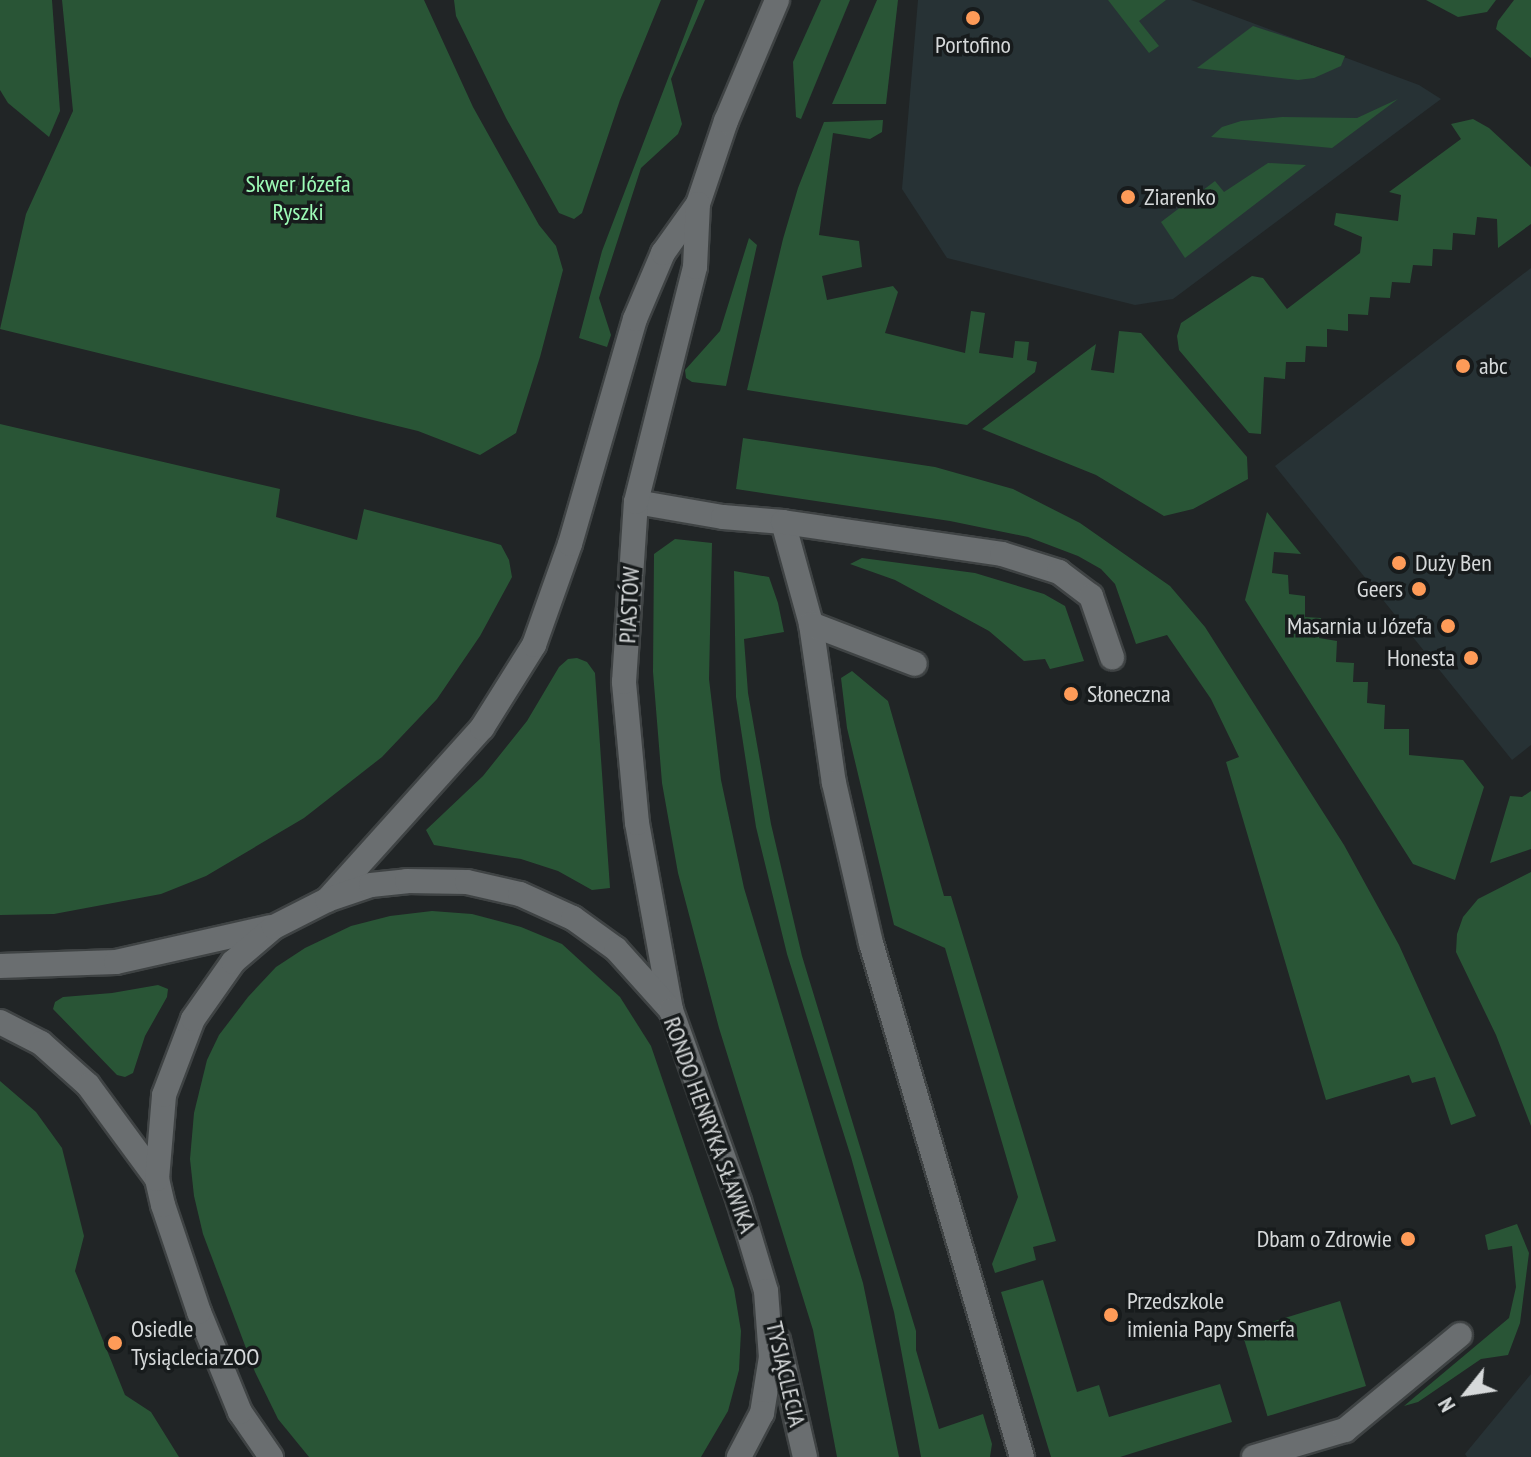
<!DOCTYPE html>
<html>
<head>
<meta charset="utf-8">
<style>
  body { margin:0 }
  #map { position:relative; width:1531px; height:1457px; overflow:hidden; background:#212526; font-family:"PT Sans Narrow",sans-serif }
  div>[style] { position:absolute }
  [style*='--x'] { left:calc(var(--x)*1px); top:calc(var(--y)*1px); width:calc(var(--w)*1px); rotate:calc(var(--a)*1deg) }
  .built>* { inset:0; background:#273235 }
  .green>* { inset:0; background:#295536; transform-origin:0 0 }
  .roads { filter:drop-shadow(2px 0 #3f4344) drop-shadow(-2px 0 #3f4344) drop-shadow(0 2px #3f4344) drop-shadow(0 -2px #3f4344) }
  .minor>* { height:24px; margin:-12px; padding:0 12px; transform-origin:12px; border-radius:12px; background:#6a6e70 }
  .dots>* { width:22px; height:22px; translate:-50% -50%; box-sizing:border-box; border:4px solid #171b1c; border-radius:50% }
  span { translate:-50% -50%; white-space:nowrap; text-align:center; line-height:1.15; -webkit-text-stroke:7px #171b1c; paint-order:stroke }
  .poi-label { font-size:24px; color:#d6d9da }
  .left { translate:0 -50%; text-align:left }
  .right { translate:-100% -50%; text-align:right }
  .park-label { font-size:24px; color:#9dfcb7 }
  .street-label { font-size:24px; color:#d6d9da }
  .north { position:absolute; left:1427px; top:1353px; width:80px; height:80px; -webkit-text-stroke:6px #171b1c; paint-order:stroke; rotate:240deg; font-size:22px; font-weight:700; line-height:32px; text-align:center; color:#d6d9da }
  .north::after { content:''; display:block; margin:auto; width:28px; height:36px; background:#d6d9da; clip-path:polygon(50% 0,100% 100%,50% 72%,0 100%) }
</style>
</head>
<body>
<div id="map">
  <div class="built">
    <i style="clip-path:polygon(918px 0,1191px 0,1419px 85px,1441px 99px,1173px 299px,1135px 305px,947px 258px,902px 189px)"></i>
    <i style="clip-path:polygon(1531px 268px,1531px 745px,1512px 760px,1275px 466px)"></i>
    <i style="clip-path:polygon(1531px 1374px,1531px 1457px,1467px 1457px,1465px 1454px)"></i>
  </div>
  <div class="green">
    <i style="clip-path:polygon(0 0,52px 0,60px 111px,49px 137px,8px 103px,0 90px)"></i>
    <i style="clip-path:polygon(62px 0,424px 0,473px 107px,539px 225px,556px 246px,563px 270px,540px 357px,516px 433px,480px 455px,418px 431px,0 329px,26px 214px,73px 111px)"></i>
    <i style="clip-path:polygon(454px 0,661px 0,620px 100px,582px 213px,574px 219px,559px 213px,506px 118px,456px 16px)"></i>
    <i style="clip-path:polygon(698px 0,705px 0,671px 79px,682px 124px,678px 134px,641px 168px,599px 298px,611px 335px,607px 347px,579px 338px,602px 251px)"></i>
    <i style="clip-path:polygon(821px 0,850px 0,801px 119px,796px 117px,793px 62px)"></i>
    <i style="clip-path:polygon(877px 0,898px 0,886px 104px,832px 104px)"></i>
    <i style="clip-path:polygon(1108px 0,1166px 0,1139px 21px,1159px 46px,1149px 53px)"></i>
    <i style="clip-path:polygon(1426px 0,1496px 0,1487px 12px,1458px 17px)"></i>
    <i style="clip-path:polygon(1514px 0,1531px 0,1531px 58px,1496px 29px,1498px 21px)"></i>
    <i style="clip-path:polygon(1253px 26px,1345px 56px,1341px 66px,1314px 78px,1298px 80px,1197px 68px)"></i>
    <i style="clip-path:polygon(1398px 99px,1332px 148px,1211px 137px,1222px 127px,1241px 121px,1282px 117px,1357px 118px)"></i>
    <i style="clip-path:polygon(1473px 119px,1489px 128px,1531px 167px,1531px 224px,1498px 248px,1497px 219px,1477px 217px,1475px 235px,1453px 233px,1452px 250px,1433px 249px,1432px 266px,1413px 265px,1410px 283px,1392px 282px,1390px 298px,1370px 297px,1368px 315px,1348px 314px,1348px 331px,1327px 329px,1327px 347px,1306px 346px,1305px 362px,1286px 362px,1285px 379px,1264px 377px,1261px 434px,1249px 433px,1179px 350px,1177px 336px,1181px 323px,1252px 276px,1263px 278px,1287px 309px,1360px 253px,1362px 237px,1334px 225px,1336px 213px,1398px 221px,1401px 195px,1389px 192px,1461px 139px,1451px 124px)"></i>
    <i style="clip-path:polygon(883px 120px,882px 132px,870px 139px,833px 133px,819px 235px,859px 241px,862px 267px,822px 276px,827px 300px,893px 286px,898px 292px,885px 333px,965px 353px,971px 311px,985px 313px,979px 353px,1013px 358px,1015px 341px,1029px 342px,1027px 360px,1037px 362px,1035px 372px,967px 425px,747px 390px,783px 239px,798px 188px,824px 122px)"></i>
    <i style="clip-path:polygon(1268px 163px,1306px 165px,1185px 258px,1161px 222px,1215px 181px,1224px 192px)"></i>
    <i style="clip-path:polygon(749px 238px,757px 245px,726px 386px,692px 382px,686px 378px,685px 370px,720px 331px)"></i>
    <i style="clip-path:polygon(1119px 331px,1141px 333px,1247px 457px,1248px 479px,1193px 509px,1164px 516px,1096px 475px,982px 429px,1096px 344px,1091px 370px,1114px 373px)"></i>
    <i style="clip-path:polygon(0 424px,280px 489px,276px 517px,357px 540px,364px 509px,491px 542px,501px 545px,509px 560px,512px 577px,480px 636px,437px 699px,382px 757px,304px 818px,206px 876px,161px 894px,54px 914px,0 915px)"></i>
    <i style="clip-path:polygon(743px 438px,935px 467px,1013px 489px,1080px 523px,1170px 586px,1205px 627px,1344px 845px,1399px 945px,1476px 1116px,1451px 1125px,1435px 1077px,1412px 1083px,1409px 1075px,1326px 1100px,1226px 762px,1239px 757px,1211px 699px,1167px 635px,1136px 644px,1115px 584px,1101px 569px,1078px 556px,1028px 537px,950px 521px,736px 489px)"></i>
    <i style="clip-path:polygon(1267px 512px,1301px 554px,1274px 552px,1272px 573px,1288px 575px,1289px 594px,1305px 596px,1305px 617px,1321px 618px,1319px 638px,1337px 641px,1336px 662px,1354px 663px,1353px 682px,1368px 682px,1367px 703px,1385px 705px,1384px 729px,1409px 729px,1409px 755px,1463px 760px,1484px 787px,1455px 880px,1413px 864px,1245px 600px)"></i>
    <i style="clip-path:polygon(675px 539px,712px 543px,709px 679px,721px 780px,744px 888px,863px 1283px,899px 1457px,837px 1457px,813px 1330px,719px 1028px,678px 873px,662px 783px,653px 672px,654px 554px)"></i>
    <i style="clip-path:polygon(862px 558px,975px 573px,1044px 594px,1065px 606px,1084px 661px,1050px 669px,1045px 659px,1024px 661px,989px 631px,895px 580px,850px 564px)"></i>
    <i style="clip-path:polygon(734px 571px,769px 577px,778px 603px,784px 632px,744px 639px,748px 693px,771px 824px,802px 956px,916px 1331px,916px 1350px,939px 1429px,983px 1414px,992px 1444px,990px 1457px,921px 1457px,894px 1312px,851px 1157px,787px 954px,756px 827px,736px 697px)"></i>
    <i style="clip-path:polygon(577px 658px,587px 662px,595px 673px,610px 888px,592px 890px,558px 871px,521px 859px,434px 845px,426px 830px,483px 776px,527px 721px,559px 667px,568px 659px)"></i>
    <i style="clip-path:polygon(852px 671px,888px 701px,944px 896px,951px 896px,1056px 1241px,1033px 1247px,1036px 1260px,995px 1273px,992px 1264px,1018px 1197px,945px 948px,894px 925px,847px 728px,841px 678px)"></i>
    <i style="clip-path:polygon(1531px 791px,1531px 849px,1490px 863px,1510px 796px,1522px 797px)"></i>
    <i style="clip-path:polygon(1531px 872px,1531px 1126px,1496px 1035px,1456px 952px,1457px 934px,1463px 917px,1478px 899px)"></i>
    <i style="clip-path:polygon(432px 911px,472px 914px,521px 927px,562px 944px,620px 997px,651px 1046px,734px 1289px,741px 1331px,739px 1370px,728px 1411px,701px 1457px,309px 1457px,278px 1419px,255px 1372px,203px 1234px,194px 1196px,190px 1159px,194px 1113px,207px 1060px,219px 1035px,248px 997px,276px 967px,305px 948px,351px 926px,390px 916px)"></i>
    <i style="clip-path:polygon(158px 985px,168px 989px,167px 997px,145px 1036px,133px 1073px,125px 1077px,117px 1075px,53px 1009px,55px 1002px,63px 997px,112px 993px)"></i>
    <i style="clip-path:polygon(0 1081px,36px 1112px,62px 1148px,84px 1236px,75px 1271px,125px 1395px,151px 1412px,179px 1457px,0 1457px)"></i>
    <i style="clip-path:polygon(1517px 1224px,1529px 1253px,1520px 1323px,1508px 1355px,1481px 1359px,1418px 1402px,1404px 1406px,1509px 1318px,1516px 1287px,1512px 1246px,1488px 1250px,1485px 1235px)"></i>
    <i style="clip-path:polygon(1043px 1280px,1077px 1392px,1099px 1385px,1109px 1417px,1220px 1384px,1232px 1422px,1120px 1457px,1051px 1457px,1001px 1292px)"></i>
    <i style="left:1340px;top:1301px;width:89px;height:103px;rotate:73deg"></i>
  </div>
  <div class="roads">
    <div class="minor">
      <i style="--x:636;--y:502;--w:88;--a:9.8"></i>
      <i style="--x:723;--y:517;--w:60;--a:4.8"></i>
      <i style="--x:783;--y:522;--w:106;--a:74.6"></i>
      <i style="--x:811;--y:624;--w:161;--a:81.8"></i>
      <i style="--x:834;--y:783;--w:164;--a:77"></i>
      <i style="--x:871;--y:943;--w:536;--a:73.63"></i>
      <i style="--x:783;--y:522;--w:221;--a:8.3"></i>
      <i style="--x:1002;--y:554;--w:60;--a:17.5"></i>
      <i style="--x:1059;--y:572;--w:40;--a:37"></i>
      <i style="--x:1091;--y:596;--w:65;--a:71"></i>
      <i style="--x:811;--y:624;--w:111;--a:21"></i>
      <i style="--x:327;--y:900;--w:232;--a:-48"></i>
      <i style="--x:482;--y:728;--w:98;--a:-57.9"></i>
      <i style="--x:534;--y:645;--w:107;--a:-70.4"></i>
      <i style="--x:570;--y:544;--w:234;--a:-73.9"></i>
      <i style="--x:635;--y:319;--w:72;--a:-67"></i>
      <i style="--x:663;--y:253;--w:60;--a:-54.5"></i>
      <i style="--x:698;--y:204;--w:88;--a:-71.4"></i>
      <i style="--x:726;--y:121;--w:131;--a:-67.1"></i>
      <i style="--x:0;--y:966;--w:116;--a:-2"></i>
      <i style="--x:116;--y:962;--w:159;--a:-12.7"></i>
      <i style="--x:671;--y:1010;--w:190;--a:-100.3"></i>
      <i style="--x:637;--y:823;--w:142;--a:-95.3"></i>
      <i style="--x:624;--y:682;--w:180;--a:-86.2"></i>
      <i style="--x:636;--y:502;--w:242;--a:-75.9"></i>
      <i style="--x:695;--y:267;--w:63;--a:-87.3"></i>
      <i style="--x:0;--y:1022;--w:46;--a:27.1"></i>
      <i style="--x:41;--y:1043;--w:63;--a:41.8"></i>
      <i style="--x:88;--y:1085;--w:117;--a:53.7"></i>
      <i style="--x:778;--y:1340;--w:120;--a:77"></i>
      <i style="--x:271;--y:1457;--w:55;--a:-124.6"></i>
      <i style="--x:240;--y:1412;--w:108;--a:-112.3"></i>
      <i style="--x:199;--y:1312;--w:113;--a:-108.6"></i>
      <i style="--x:163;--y:1205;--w:27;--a:-103"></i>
      <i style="--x:157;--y:1179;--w:84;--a:-85.2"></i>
      <i style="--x:164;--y:1095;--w:81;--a:-69.1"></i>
      <i style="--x:193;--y:1019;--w:70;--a:-54.9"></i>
      <i style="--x:233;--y:962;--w:54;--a:-40.5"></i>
      <i style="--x:274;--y:927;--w:59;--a:-27"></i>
      <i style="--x:327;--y:900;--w:46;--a:-18.8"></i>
      <i style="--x:371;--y:885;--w:36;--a:-6"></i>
      <i style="--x:407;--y:881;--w:60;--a:1"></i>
      <i style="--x:467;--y:882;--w:54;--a:12.8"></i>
      <i style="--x:520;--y:894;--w:58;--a:24.4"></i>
      <i style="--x:573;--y:918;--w:53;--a:35.8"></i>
      <i style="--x:616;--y:949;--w:82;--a:48"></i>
      <i style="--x:671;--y:1010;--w:203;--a:70.4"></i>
      <i style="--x:739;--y:1201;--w:94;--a:73.3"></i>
      <i style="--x:766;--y:1291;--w:66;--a:85.7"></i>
      <i style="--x:771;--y:1357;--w:57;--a:99.1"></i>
      <i style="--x:762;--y:1413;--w:50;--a:117.6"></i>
      <i style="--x:1254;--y:1457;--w:95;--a:-16.5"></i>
      <i style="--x:1345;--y:1430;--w:149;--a:-39.6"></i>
    </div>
  </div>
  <div class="dots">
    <i style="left:973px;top:18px;background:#fe9b58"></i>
    <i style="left:1128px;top:197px;background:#fe9b58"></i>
    <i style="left:1463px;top:366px;background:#fe9b58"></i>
    <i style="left:1399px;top:563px;background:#fe9b58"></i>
    <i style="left:1419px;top:589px;background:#fe9b58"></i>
    <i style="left:1448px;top:626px;background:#fe9b58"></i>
    <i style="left:1471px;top:658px;background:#fe9b58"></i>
    <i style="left:1071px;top:694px;background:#fe9b58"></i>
    <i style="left:1408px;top:1239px;background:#fe9b58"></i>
    <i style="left:1111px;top:1315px;background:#fe9b58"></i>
    <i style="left:115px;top:1343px;background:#fe9b58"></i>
  </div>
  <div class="poi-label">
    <span style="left:973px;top:45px">Portofino</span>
    <span class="left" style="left:1144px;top:197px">Ziarenko</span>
    <span class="left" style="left:1479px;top:366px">abc</span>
    <span class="left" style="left:1415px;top:563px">Duży Ben</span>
    <span class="right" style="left:1403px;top:589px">Geers</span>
    <span class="right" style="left:1432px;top:626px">Masarnia u Józefa</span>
    <span class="right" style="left:1455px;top:658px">Honesta</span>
    <span class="left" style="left:1087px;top:694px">Słoneczna</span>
    <span class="right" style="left:1392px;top:1239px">Dbam o Zdrowie</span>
    <span class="left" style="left:1127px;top:1315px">Przedszkole<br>imienia Papy Smerfa</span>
    <span class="left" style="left:131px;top:1343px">Osiedle<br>Tysiąclecia ZOO</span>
  </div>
  <div class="park-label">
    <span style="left:298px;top:198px">Skwer Józefa<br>Ryszki</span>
  </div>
  <div class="street-label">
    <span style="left:629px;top:605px;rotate:-87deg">PIASTÓW</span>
    <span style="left:710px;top:1125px;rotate:70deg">RONDO HENRYKA SŁAWIKA</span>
    <span style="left:786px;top:1374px;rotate:77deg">TYSIĄCLECIA</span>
  </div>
  <div class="north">N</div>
</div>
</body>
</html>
